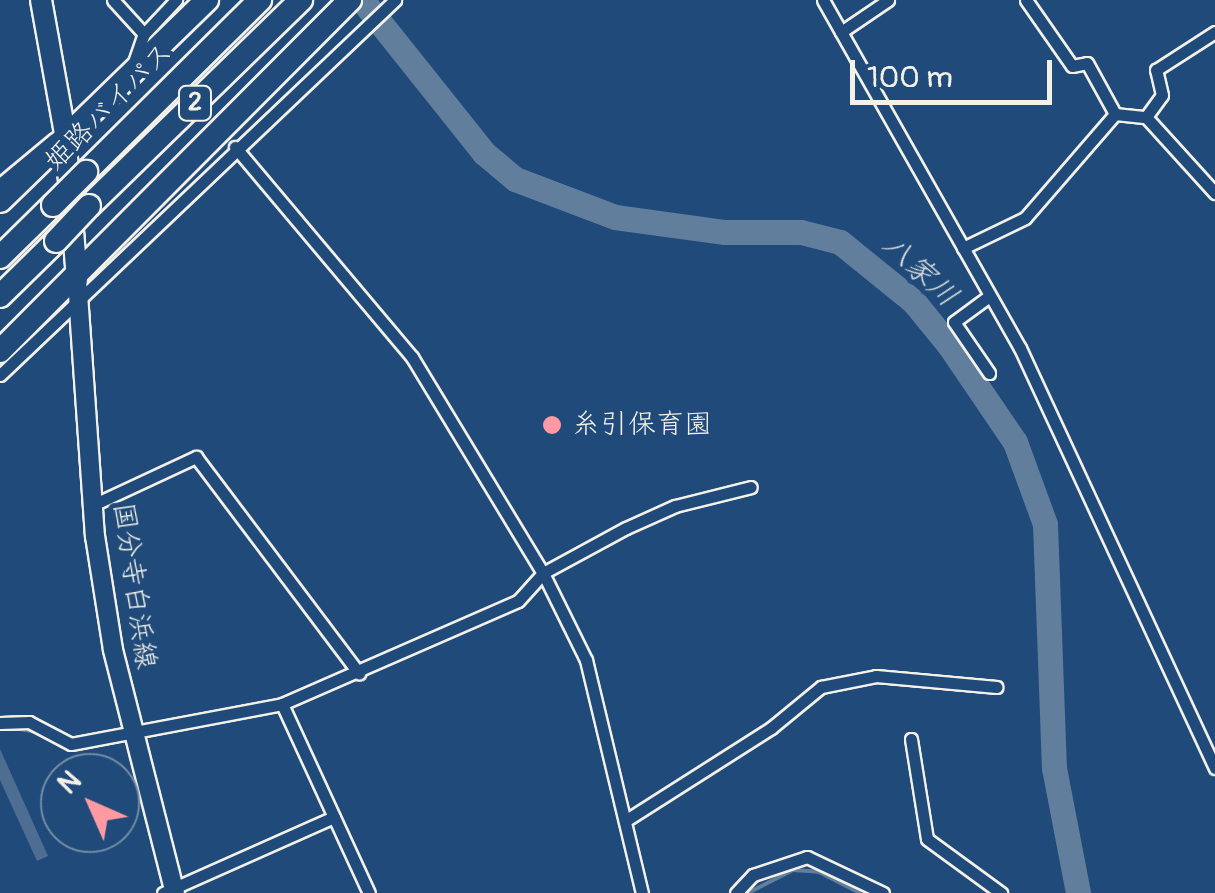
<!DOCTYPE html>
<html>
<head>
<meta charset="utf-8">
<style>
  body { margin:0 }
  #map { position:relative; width:1215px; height:893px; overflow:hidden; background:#1f4a7a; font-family:Pangolin,"Klee One",sans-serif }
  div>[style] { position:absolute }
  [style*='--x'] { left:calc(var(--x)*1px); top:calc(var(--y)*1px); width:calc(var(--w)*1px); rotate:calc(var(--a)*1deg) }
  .stream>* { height:4px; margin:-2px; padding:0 2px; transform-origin:2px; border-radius:2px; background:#627e9d }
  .river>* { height:25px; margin:-12.5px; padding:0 12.5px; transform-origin:12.5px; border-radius:12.5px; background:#627e9d }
  .building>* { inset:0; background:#4d6e92 }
  .roads { filter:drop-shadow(2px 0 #f4f1e8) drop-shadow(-2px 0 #f4f1e8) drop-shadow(0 2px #f4f1e8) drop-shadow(0 -2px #f4f1e8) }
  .minor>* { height:11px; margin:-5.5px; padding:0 5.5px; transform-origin:5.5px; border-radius:5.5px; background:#1f4a7a }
  .secondary>* { height:18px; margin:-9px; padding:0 9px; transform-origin:9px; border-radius:9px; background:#1f4a7a }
  .trunk>* { height:20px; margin:-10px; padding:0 10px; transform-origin:10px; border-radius:10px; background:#1f4a7a }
  .motorway>* { height:22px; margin:-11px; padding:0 11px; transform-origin:11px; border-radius:11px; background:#1f4a7a }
  .bridges { filter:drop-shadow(2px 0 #f4f1e8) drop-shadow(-2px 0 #f4f1e8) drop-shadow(0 2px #f4f1e8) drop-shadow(0 -2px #f4f1e8) }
  .motorway-bridge>* { height:22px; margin:-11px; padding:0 11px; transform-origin:11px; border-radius:11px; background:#1f4a7a }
  .dots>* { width:28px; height:28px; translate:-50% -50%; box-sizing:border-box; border:5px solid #1f4a7a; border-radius:50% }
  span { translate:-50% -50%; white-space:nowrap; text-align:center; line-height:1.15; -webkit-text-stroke:10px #1f4a7a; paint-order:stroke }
  .shield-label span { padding:2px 8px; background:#1f4a7a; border:2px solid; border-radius:8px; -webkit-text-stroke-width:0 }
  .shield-label { font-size:25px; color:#f4f1e8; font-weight:700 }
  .street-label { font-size:28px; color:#f4f1e8 }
  .poi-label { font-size:28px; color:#f4f1e8 }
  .left { translate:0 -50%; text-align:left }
  .water-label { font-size:30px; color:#dee0dd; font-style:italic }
  .north { position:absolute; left:40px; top:753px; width:100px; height:100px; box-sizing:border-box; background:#1f4a7a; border:2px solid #748da6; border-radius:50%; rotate:315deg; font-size:28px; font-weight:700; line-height:40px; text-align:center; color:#f4f1e8 }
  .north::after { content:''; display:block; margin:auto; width:35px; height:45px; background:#ff9aa2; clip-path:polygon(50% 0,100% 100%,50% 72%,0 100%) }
  .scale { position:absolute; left:850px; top:60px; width:202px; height:45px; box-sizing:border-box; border:5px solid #f4f1e8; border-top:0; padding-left:12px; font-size:30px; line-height:35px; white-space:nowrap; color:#f4f1e8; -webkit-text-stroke:8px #1f4a7a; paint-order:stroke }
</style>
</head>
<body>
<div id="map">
  <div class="stream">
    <i style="--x:15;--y:728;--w:20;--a:11"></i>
    <i style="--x:748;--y:893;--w:51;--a:-27.1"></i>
    <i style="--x:793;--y:870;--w:26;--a:4"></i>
    <i style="--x:819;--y:872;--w:46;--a:27.1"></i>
  </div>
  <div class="river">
    <i style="--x:362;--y:0;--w:196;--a:51.4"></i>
    <i style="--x:484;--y:153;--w:40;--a:40"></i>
    <i style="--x:515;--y:179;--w:107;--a:20.8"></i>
    <i style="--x:615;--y:217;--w:111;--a:7.8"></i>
    <i style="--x:725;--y:232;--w:76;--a:0"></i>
    <i style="--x:801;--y:232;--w:40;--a:14.4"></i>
    <i style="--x:840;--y:242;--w:95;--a:39"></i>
    <i style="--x:914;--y:302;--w:55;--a:50.9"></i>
    <i style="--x:949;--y:345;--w:117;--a:55.8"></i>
    <i style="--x:1015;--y:442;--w:87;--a:69.9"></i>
    <i style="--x:1045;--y:524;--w:244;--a:87.9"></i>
    <i style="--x:1054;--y:768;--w:127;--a:79.1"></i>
  </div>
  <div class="building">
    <i style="clip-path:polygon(0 749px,48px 856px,37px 861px,0 780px)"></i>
  </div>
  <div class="roads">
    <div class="minor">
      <i style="--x:113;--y:0;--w:46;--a:47.6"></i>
      <i style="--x:823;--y:0;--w:400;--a:60.5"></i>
      <i style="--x:1020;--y:348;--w:463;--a:65.1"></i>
      <i style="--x:1026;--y:0;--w:80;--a:55.1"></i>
      <i style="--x:1072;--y:66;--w:15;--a:-11"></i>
      <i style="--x:1087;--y:63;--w:58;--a:61.2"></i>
      <i style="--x:841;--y:32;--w:57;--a:-34.2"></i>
      <i style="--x:132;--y:68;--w:36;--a:-71"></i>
      <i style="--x:144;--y:34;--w:47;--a:-46.7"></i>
      <i style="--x:1115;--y:114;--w:31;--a:6"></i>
      <i style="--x:1146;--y:117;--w:27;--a:-54"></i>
      <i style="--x:1162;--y:95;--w:26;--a:-103"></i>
      <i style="--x:1156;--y:70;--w:70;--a:-32.8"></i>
      <i style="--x:1146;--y:117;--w:103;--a:47.8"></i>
      <i style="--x:235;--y:147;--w:275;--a:49.9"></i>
      <i style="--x:412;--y:357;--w:253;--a:58.8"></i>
      <i style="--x:543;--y:573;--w:97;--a:63.7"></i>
      <i style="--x:586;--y:660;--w:240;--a:76.5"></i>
      <i style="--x:0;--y:184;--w:70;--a:-39.8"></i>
      <i style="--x:963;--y:248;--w:69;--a:-25.8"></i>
      <i style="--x:1025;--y:218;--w:138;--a:-49.1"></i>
      <i style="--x:988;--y:297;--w:42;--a:143.7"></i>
      <i style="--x:954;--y:322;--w:62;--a:55.5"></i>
      <i style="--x:0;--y:375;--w:545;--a:-43.51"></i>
      <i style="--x:93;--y:505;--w:114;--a:-25"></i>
      <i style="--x:196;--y:457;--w:271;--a:53"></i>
      <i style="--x:282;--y:704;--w:208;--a:65.3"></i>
      <i style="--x:0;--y:723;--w:29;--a:-2"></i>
      <i style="--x:29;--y:722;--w:47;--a:27.6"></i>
      <i style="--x:71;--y:744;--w:215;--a:-10.7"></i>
      <i style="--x:282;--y:704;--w:257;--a:-23.6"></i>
      <i style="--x:518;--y:601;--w:38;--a:-48"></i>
      <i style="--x:543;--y:573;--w:94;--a:-28.5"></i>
      <i style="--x:626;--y:528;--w:54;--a:-24.2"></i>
      <i style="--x:675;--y:506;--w:78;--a:-14"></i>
      <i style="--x:911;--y:739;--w:101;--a:80.9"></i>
      <i style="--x:927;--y:839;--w:92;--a:36.1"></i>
      <i style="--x:625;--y:821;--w:173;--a:-32.5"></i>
      <i style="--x:771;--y:728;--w:65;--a:-39.4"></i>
      <i style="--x:821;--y:687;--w:56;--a:-11.3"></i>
      <i style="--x:876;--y:676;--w:121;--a:5.2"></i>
      <i style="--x:163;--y:893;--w:187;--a:-24"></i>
      <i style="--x:736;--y:893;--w:25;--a:-47"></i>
      <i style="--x:753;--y:875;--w:57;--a:-18.4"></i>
      <i style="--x:807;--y:857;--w:84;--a:25.3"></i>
    </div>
    <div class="secondary">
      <i style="--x:77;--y:280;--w:257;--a:86"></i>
      <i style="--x:95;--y:536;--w:115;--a:81"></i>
      <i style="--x:113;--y:650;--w:251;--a:75.7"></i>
    </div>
    <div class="trunk">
      <i style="--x:41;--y:0;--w:135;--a:79.8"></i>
      <i style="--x:65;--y:133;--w:147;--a:85.3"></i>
    </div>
    <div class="motorway">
      <i style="--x:86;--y:172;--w:245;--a:-44.7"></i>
      <i style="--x:0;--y:201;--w:289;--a:-44.2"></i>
      <i style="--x:89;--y:206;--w:296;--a:-44.2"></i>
      <i style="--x:0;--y:257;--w:74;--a:-44.5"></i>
      <i style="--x:0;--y:296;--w:78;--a:-44.5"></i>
      <i style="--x:0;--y:351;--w:496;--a:-45.1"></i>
    </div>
  </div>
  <div class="bridges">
    <div class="motorway-bridge">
      <i style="--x:53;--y:205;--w:47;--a:-45"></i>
      <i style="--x:56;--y:241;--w:48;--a:-46.7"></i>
    </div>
  </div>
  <div class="dots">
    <i style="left:552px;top:425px;background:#ff9aa2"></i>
  </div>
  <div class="shield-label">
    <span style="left:195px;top:103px">2</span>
  </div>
  <div class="street-label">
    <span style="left:109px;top:107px;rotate:-45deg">姫路バイパス</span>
    <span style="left:134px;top:586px;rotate:82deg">国分寺白浜線</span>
  </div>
  <div class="poi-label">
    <span class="left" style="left:572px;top:425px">糸引保育園</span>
  </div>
  <div class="water-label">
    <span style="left:920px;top:271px;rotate:43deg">八家川</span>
  </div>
  <div class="north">N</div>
  <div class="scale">100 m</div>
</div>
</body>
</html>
